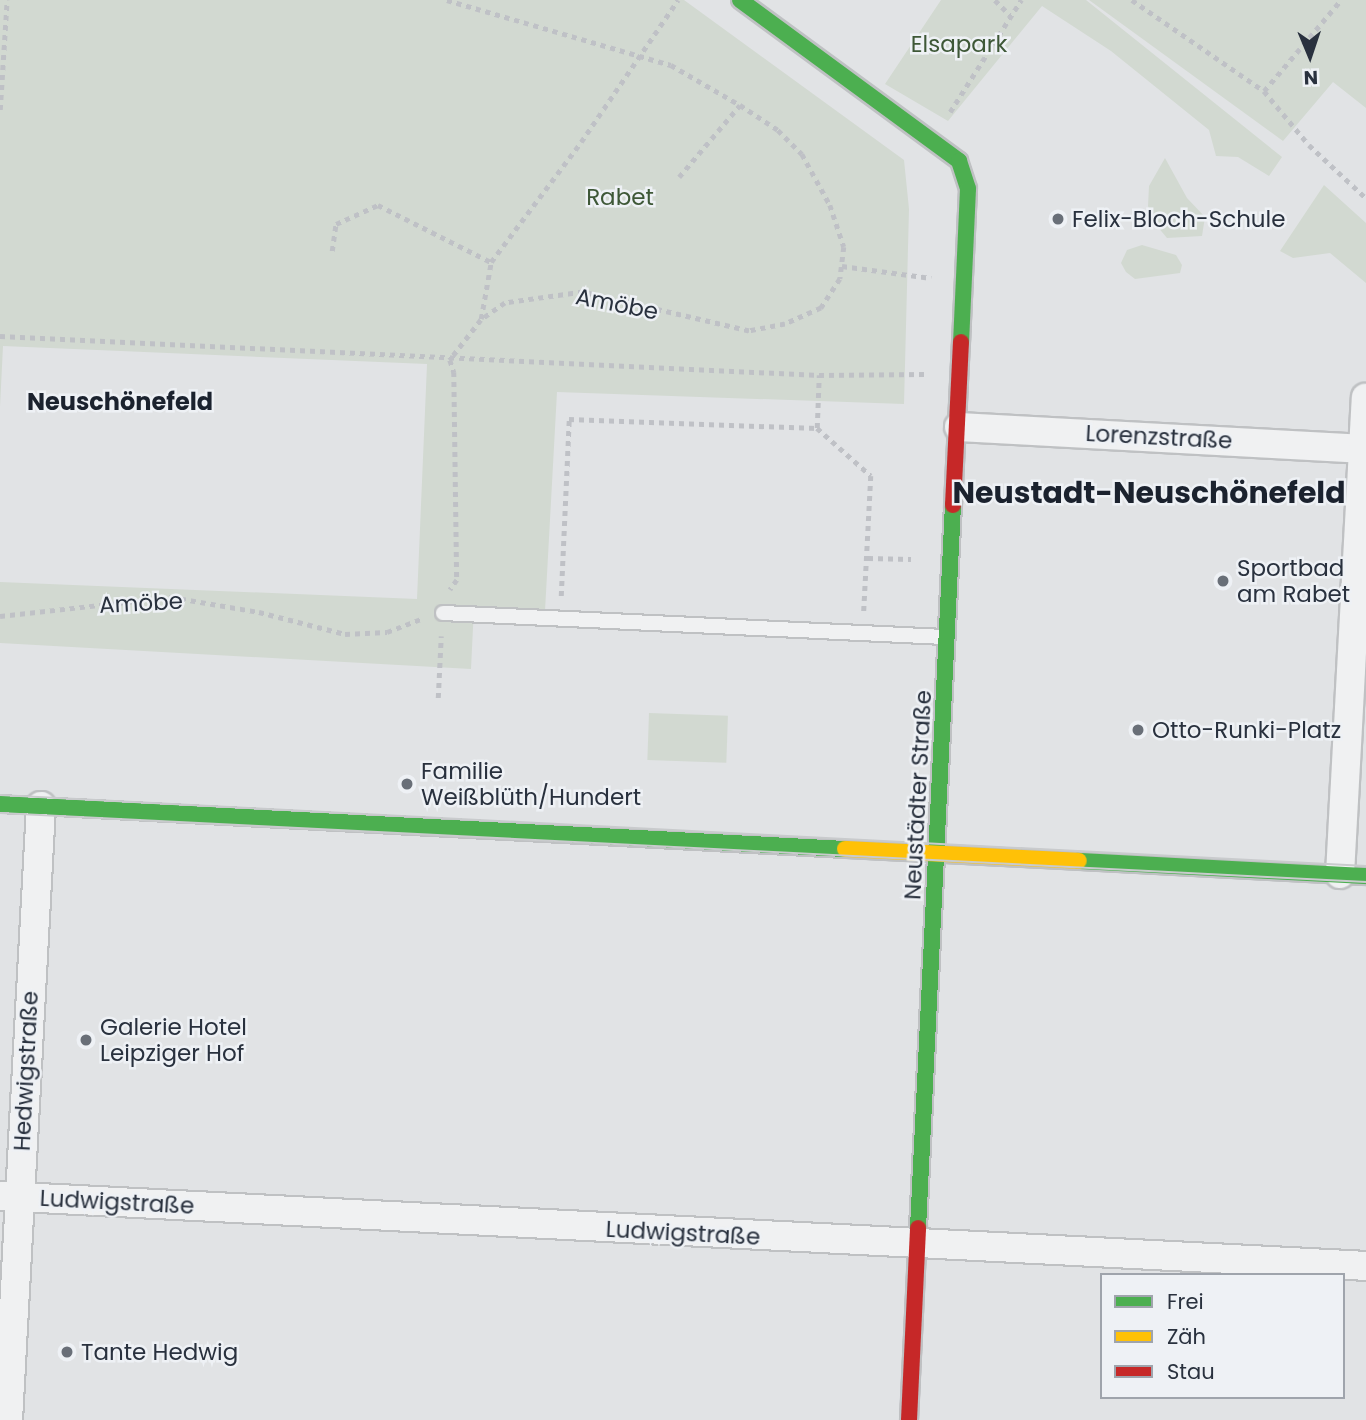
<!DOCTYPE html>
<html>
<head>
<meta charset="utf-8">
<style>
  body { margin:0 }
  #map { position:relative; width:1366px; height:1420px; overflow:hidden; background:#e1e3e5; font-family:Poppins,sans-serif }
  div>[style] { position:absolute }
  [style*='--x'] { left:calc(var(--x)*1px); top:calc(var(--y)*1px); width:calc(var(--w)*1px); rotate:calc(var(--a)*1deg) }
  .green>* { inset:0; background:#d2d9d1; transform-origin:0 0 }
  .path>* { height:4.5px; margin-top:-2.25px; transform-origin:0; background:repeating-linear-gradient(90deg,#bfc1c6 0 5px,transparent 0 10px) }
  .roads { filter:drop-shadow(2px 0 #bfc1c3) drop-shadow(-2px 0 #bfc1c3) drop-shadow(0 2px #bfc1c3) drop-shadow(0 -2px #bfc1c3) }
  .lane>* { height:14px; margin:-7px; padding:0 7px; transform-origin:7px; border-radius:7px; background:#f0f1f2 }
  .street>* { height:28px; margin:-14px; padding:0 14px; transform-origin:14px; border-radius:14px; background:#f0f1f2 }
  .fast>* { height:16px; margin:-8px; padding:0 8px; transform-origin:8px; border-radius:8px; background:#4caf50 }
  .slow>* { height:16px; margin:-8px; padding:0 8px; transform-origin:8px; border-radius:8px; background:#ffc107 }
  .jam>* { height:16px; margin:-8px; padding:0 8px; transform-origin:8px; border-radius:8px; background:#c62828 }
  .tram>* { height:2px; margin:-1px; padding:0 1px; transform-origin:1px; border-radius:1px; background:#c9cbcd }
  .dots>* { width:19px; height:19px; translate:-50% -50%; box-sizing:border-box; border:4px solid #eef1f5; border-radius:50% }
  span { translate:-50% -50%; white-space:nowrap; text-align:center; line-height:1.15; -webkit-text-stroke:5px #eef1f5; paint-order:stroke }
  .park-label { font-size:23px; color:#3e5837 }
  .poi-label { font-size:23px; color:#29313e }
  .left { translate:0 -50%; text-align:left }
  .street-label { font-size:23px; color:#29313e }
  .neighbourhood-label { font-size:24px; color:#1b222e; font-weight:700 }
  .district-label { font-size:30px; color:#1b222e; font-weight:700 }
  .legend { position:absolute; left:1100px; top:1273px; width:245px; height:126px; box-sizing:border-box; background:#eef1f5; border:2px solid #9fa4ac; margin:0; padding:9px 12px; list-style:none; font-size:21px; color:#29313e }
  .legend li { display:flex; align-items:center; gap:14px; height:35px }
  .legend b { width:35px; border:2px solid #9fa4ac }
  .north { position:absolute; left:1275px; top:21px; width:70px; height:70px; -webkit-text-stroke:5px #eef1f5; paint-order:stroke; rotate:178deg; font-size:19px; font-weight:700; line-height:28px; text-align:center; color:#29313e }
  .north::after { content:''; display:block; margin:auto; width:24px; height:32px; background:#29313e; clip-path:polygon(50% 0,100% 100%,50% 72%,0 100%) }
</style>
</head>
<body>
<div id="map">
  <div class="green">
    <i style="clip-path:polygon(0 0,684px 0,904px 160px,909px 209px,904px 404px,557px 392px,545px 611px,474px 607px,471px 669px,0 643px,0 582px,417px 599px,427px 364px,3px 346px,0 407px)"></i>
    <i style="clip-path:polygon(941px 0,1086px 0,1282px 157px,1269px 176px,1238px 157px,1216px 156px,1209px 130px,1111px 51px,1042px 6px,948px 121px,885px 84px)"></i>
    <i style="clip-path:polygon(1089px 0,1366px 0,1366px 108px,1333px 82px,1283px 141px)"></i>
    <i style="clip-path:polygon(1165px 158px,1187px 198px,1205px 217px,1202px 236px,1167px 238px,1157px 226px,1148px 206px,1149px 186px)"></i>
    <i style="clip-path:polygon(1324px 185px,1366px 223px,1366px 283px,1330px 253px,1293px 258px,1280px 251px)"></i>
    <i style="clip-path:polygon(1142px 245px,1176px 255px,1182px 265px,1180px 273px,1135px 279px,1126px 272px,1121px 263px,1127px 250px)"></i>
    <i style="left:649px;top:713px;width:79px;height:47px;rotate:2deg"></i>
  </div>
  <div class="path">
    <i style="--x:447;--y:0;--w:233;--a:16.2"></i>
    <i style="--x:671;--y:65;--w:80;--a:30.1"></i>
    <i style="--x:740;--y:105;--w:45;--a:33.3"></i>
    <i style="--x:778;--y:130;--w:34;--a:45"></i>
    <i style="--x:802;--y:154;--w:58;--a:61.2"></i>
    <i style="--x:830;--y:205;--w:44;--a:71.6"></i>
    <i style="--x:844;--y:247;--w:32;--a:97"></i>
    <i style="--x:840;--y:279;--w:35;--a:123"></i>
    <i style="--x:821;--y:308;--w:39;--a:156"></i>
    <i style="--x:785;--y:324;--w:37;--a:169"></i>
    <i style="--x:749;--y:331;--w:171;--a:-166.8"></i>
    <i style="--x:583;--y:292;--w:79;--a:172"></i>
    <i style="--x:505;--y:303;--w:29;--a:145"></i>
    <i style="--x:481;--y:320;--w:51;--a:127.8"></i>
    <i style="--x:450;--y:360;--w:13;--a:72"></i>
    <i style="--x:454;--y:372;--w:208;--a:89.2"></i>
    <i style="--x:457;--y:580;--w:12;--a:125"></i>
    <i style="--x:995;--y:0;--w:21;--a:45"></i>
    <i style="--x:1132;--y:0;--w:160;--a:34.6"></i>
    <i style="--x:1264;--y:91;--w:119;--a:-49.8"></i>
    <i style="--x:1264;--y:91;--w:70;--a:50.2"></i>
    <i style="--x:1309;--y:145;--w:78;--a:42.9"></i>
    <i style="--x:0;--y:110;--w:110;--a:-86.4"></i>
    <i style="--x:950;--y:112;--w:133;--a:-57.6"></i>
    <i style="--x:679;--y:177;--w:94;--a:-49.7"></i>
    <i style="--x:332;--y:251;--w:27;--a:-82"></i>
    <i style="--x:336;--y:224;--w:46;--a:-24.3"></i>
    <i style="--x:378;--y:205;--w:127;--a:26.8"></i>
    <i style="--x:842;--y:266;--w:90;--a:7.7"></i>
    <i style="--x:481;--y:319;--w:58;--a:-80"></i>
    <i style="--x:491;--y:262;--w:150;--a:-53.1"></i>
    <i style="--x:581;--y:142;--w:172;--a:-55.7"></i>
    <i style="--x:0;--y:336;--w:820;--a:2.73"></i>
    <i style="--x:819;--y:375;--w:106;--a:-0.5"></i>
    <i style="--x:817;--y:428;--w:72;--a:41.6"></i>
    <i style="--x:871;--y:476;--w:135;--a:93"></i>
    <i style="--x:868;--y:558;--w:43;--a:1.3"></i>
    <i style="--x:561;--y:596;--w:177;--a:-87.4"></i>
    <i style="--x:569;--y:419;--w:248;--a:2.1"></i>
    <i style="--x:817;--y:428;--w:53;--a:-87.8"></i>
    <i style="--x:0;--y:616;--w:172;--a:-6.3"></i>
    <i style="--x:171;--y:597;--w:89;--a:9.7"></i>
    <i style="--x:259;--y:612;--w:89;--a:14.3"></i>
    <i style="--x:345;--y:634;--w:42;--a:-2.7"></i>
    <i style="--x:387;--y:632;--w:39;--a:-21"></i>
    <i style="--x:438;--y:698;--w:62;--a:-87.2"></i>
  </div>
  <div class="roads">
    <div class="lane">
      <i style="--x:443;--y:613;--w:502;--a:2.74"></i>
    </div>
    <div class="street">
      <i style="--x:959;--y:427;--w:402;--a:3.1"></i>
      <i style="--x:1340;--y:874;--w:477;--a:-86.9"></i>
      <i style="--x:0;--y:1196;--w:1368;--a:2.93"></i>
      <i style="--x:8;--y:1420;--w:615;--a:-86.92"></i>
    </div>
    <div class="fast">
      <i style="--x:740;--y:0;--w:272;--a:36.3"></i>
      <i style="--x:959;--y:161;--w:29;--a:72"></i>
      <i style="--x:968;--y:189;--w:153;--a:92.6"></i>
      <i style="--x:0;--y:804;--w:846;--a:3.05"></i>
      <i style="--x:1079;--y:861;--w:287;--a:3"></i>
      <i style="--x:918;--y:1228;--w:724;--a:-87.23"></i>
    </div>
    <div class="slow">
      <i style="--x:845;--y:849;--w:234;--a:2.9"></i>
    </div>
    <div class="jam">
      <i style="--x:953;--y:505;--w:163;--a:-87.2"></i>
      <i style="--x:909;--y:1420;--w:192;--a:-87.3"></i>
    </div>
  </div>
  <div class="tram">
    <i style="--x:0;--y:795;--w:1368;--a:2.98"></i>
    <i style="--x:0;--y:813;--w:1368;--a:2.89"></i>
  </div>
  <div class="dots">
    <i style="left:1058px;top:219px;background:#696f78"></i>
    <i style="left:1223px;top:581px;background:#696f78"></i>
    <i style="left:1138px;top:730px;background:#696f78"></i>
    <i style="left:407px;top:784px;background:#696f78"></i>
    <i style="left:86px;top:1040px;background:#696f78"></i>
    <i style="left:67px;top:1352px;background:#696f78"></i>
  </div>
  <div class="park-label">
    <span style="left:959px;top:44px">Elsapark</span>
    <span style="left:620px;top:197px">Rabet</span>
  </div>
  <div class="poi-label">
    <span class="left" style="left:1072px;top:219px">Felix-Bloch-Schule</span>
    <span class="left" style="left:1237px;top:581px">Sportbad<br>am Rabet</span>
    <span class="left" style="left:1152px;top:730px">Otto-Runki-Platz</span>
    <span class="left" style="left:421px;top:784px">Familie<br>Weißblüth/Hundert</span>
    <span class="left" style="left:100px;top:1040px">Galerie Hotel<br>Leipziger Hof</span>
    <span class="left" style="left:81px;top:1352px">Tante Hedwig</span>
  </div>
  <div class="street-label">
    <span style="left:617px;top:304px;rotate:11deg">Amöbe</span>
    <span style="left:1159px;top:437px;rotate:3deg">Lorenzstraße</span>
    <span style="left:141px;top:603px;rotate:-3deg">Amöbe</span>
    <span style="left:918px;top:795px;rotate:-87deg">Neustädter Straße</span>
    <span style="left:26px;top:1071px;rotate:-87deg">Hedwigstraße</span>
    <span style="left:117px;top:1202px;rotate:3deg">Ludwigstraße</span>
    <span style="left:683px;top:1233px;rotate:3deg">Ludwigstraße</span>
  </div>
  <div class="neighbourhood-label">
    <span style="left:120px;top:402px">Neuschönefeld</span>
  </div>
  <div class="district-label">
    <span style="left:1149px;top:493px">Neustadt-Neuschönefeld</span>
  </div>
  <ul class="legend">
  <li><b style="height:9px;background:#4caf50"></b>Frei</li>
  <li><b style="height:9px;background:#ffc107"></b>Zäh</li>
  <li><b style="height:9px;background:#c62828"></b>Stau</li>
  </ul>
  <div class="north">N</div>
</div>
</body>
</html>
